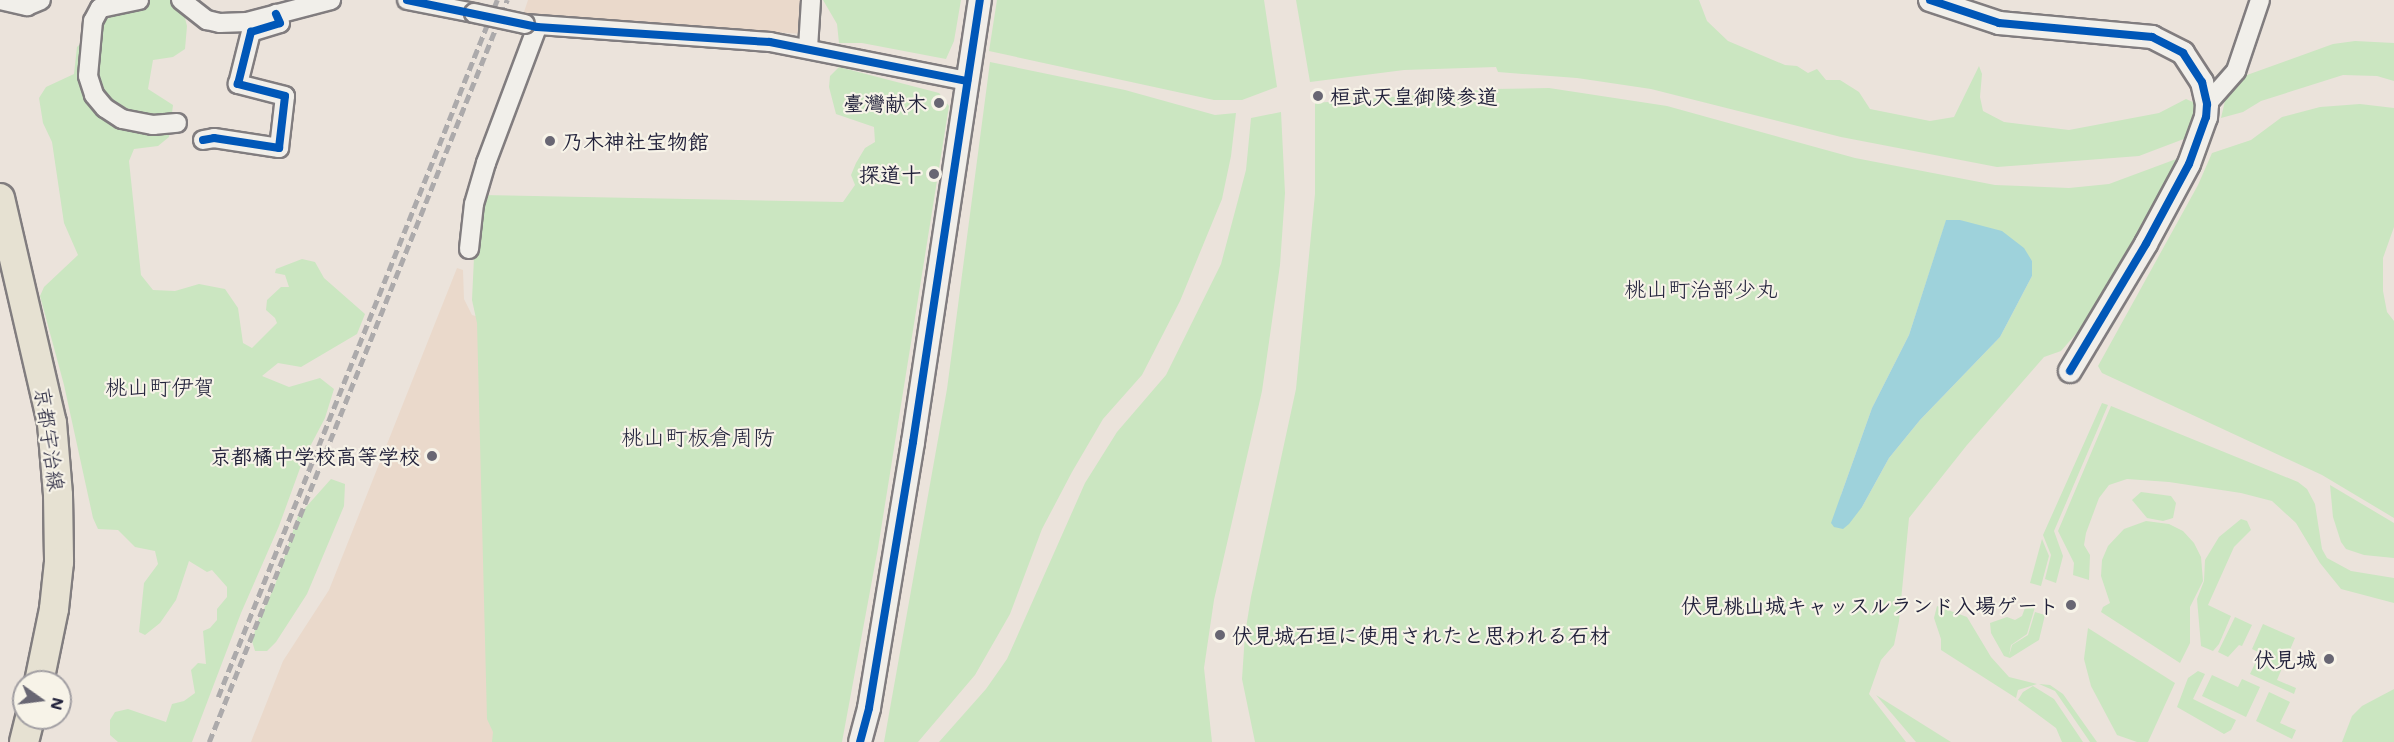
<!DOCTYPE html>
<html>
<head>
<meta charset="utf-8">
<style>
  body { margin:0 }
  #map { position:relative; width:2394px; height:742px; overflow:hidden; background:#ebe3db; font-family:Mali,"Klee One",sans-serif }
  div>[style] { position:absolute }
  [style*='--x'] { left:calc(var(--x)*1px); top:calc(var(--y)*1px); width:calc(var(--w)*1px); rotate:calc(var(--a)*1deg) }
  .built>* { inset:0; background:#ead9cb }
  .green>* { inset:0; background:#cbe6c1 }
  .water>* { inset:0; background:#9ed2db }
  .roads { filter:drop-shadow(2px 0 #817d7f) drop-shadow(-2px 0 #817d7f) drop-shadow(0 2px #817d7f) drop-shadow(0 -2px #817d7f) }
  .minor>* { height:18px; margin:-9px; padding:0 9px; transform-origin:9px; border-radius:9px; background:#f1efea }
  .tertiary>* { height:22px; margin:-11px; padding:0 11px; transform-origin:11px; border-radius:11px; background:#f1efea }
  .primary>* { height:28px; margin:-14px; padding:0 14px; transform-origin:14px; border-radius:14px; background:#e6e1d2 }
  .rail>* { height:4.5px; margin-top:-2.25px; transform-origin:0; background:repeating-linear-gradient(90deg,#acaaab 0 9px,transparent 0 13.5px) }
  .bridges { filter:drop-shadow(2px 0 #817d7f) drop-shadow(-2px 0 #817d7f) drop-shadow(0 2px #817d7f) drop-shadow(0 -2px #817d7f) }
  .minor-bridge>* { height:18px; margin:-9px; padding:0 9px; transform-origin:9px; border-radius:9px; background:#f1efea }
  .cycleway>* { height:8px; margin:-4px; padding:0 4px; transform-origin:4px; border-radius:4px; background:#0057b8 }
  .dots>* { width:16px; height:16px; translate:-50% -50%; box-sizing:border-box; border:3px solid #f7f3e8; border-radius:50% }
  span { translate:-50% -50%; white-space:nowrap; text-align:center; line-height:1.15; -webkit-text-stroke:4.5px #f7f3e8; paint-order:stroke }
  .poi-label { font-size:21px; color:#22223b; font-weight:700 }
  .left { translate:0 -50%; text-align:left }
  .right { translate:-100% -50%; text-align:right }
  .street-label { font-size:21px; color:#22223b }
  .neighbourhood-label { font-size:22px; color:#22223b }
  .north { position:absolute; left:12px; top:670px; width:60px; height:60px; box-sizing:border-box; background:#f7f3e8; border:2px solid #a29fa3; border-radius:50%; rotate:104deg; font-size:16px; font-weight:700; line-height:24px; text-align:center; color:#22223b }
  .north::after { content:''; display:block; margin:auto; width:21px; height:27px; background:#686673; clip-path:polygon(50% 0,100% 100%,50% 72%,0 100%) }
</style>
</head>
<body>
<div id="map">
  <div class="built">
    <i style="clip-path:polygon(528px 0,806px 0,804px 34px,522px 18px)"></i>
    <i style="clip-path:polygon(457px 268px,463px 270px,464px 299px,472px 315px,479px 317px,495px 742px,251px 742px,283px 661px,329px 590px)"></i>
  </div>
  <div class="green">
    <i style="clip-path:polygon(106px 0,174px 0,183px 10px,187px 26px,185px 49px,173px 57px,153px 60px,148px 89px,173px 105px,169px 137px,158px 146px,134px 149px,129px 161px,141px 275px,153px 290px,175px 291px,199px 284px,225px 289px,238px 308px,243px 343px,252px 348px,277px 323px,275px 318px,266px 310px,267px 300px,281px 287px,289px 287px,285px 275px,275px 273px,276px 269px,302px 259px,315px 262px,324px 278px,365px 314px,357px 334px,301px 367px,278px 363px,262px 376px,289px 387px,320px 378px,334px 389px,325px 418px,303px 460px,279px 526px,241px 613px,192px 742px,118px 742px,110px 735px,110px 720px,115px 712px,128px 709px,166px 722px,172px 704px,184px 701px,195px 693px,191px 670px,198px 663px,206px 664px,203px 631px,210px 628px,217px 620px,217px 609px,227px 597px,227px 587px,212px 570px,207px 572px,189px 561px,176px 600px,160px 623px,145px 635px,139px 632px,144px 583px,158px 564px,155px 551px,135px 547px,118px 530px,98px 529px,93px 518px,64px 385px,40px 296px,44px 287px,78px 255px,64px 223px,52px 142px,43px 123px,39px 98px,46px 87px,74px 74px,77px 47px,90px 35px)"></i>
    <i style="clip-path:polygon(823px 0,961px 0,954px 41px,946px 59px,862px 43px,839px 43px,837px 24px)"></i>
    <i style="clip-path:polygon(997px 0,1264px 0,1277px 87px,1242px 100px,1214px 100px,989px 51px)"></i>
    <i style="clip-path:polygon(1296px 0,1699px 0,1707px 21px,1728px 41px,1785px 65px,1797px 66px,1808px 73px,1817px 69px,1826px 80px,1840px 80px,1859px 92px,1870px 109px,1930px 121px,1954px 117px,1979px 66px,1982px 74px,1980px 97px,1983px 111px,2004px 122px,2069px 130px,2159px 113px,2186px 99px,2195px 103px,2194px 116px,2189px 137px,2139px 156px,1997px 167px,1841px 137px,1651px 89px,1577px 78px,1498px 72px,1496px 67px,1404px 70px,1310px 82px)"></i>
    <i style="clip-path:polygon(2355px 41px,2394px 43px,2394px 81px,2377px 76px,2343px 75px,2261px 101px,2243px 112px,2221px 118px,2227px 92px,2247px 75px,2333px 44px)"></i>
    <i style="clip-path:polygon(990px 62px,1125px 90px,1215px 115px,1236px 113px,1231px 156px,1222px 199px,1180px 301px,1142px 375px,1103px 419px,1072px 472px,1042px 529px,1010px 614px,975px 675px,918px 742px,884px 742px,947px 389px)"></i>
    <i style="clip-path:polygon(839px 67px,939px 93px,949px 106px,878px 548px,842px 742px,492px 742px,493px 732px,487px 719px,477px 323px,472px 300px,476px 214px,480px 195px,843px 202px,855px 185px,851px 175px,856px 163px,865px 148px,875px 142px,874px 127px,836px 114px,829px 87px,830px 76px)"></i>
    <i style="clip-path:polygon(evenodd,1549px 88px,1667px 106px,1855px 158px,1995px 185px,2069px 188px,2109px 184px,2179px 158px,2171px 181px,2096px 311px,2061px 351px,2044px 357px,1967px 445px,1909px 518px,1899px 621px,1894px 645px,1881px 660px,1869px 694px,1906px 742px,1255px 742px,1242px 679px,1245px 634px,1251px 597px,1296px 389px,1315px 194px,1315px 103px,1493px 89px,1549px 88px,1960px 220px,2032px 261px,2032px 276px,2000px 337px,1920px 420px,1889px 458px,1862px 507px,1841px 495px,1872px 408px,1909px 335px,1946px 221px,1960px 220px)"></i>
    <i style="clip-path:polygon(2360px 104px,2394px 108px,2394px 227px,2383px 258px,2383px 291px,2387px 312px,2394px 321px,2394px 518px,2322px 475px,2102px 373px,2098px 366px,2198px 185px,2212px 153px,2251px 140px,2282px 117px,2320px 107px)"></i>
    <i style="clip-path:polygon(1281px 112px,1285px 193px,1280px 265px,1262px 391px,1214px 600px,1204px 668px,1212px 742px,939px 742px,986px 689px,1007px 659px,1085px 483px,1117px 432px,1166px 375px,1221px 264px,1246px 170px,1251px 118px)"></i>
    <i style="clip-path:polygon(2102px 403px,2108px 405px,2054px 531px,2063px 556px,2056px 583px,2045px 579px,2051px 555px,2043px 535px)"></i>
    <i style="clip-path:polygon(2111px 406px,2298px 482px,2307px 489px,2315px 504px,2322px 549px,2327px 558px,2351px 571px,2394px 578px,2394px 603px,2341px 589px,2320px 563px,2296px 523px,2272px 501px,2241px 493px,2169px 482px,2127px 479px,2109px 485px,2099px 498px,2086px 533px,2084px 545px,2090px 555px,2089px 580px,2073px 575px,2074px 563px,2058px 531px)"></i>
    <i style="clip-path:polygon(331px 479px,345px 484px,344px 506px,307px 594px,276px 642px,267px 651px,255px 651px,252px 641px,258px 621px,274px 588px,298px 516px)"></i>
    <i style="clip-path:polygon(2330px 485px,2394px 523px,2394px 558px,2364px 555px,2346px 549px,2341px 542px,2333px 517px)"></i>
    <i style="clip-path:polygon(2141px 492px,2171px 496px,2176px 503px,2173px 518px,2163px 521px,2147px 518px,2132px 500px)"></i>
    <i style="clip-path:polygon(2241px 519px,2247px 521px,2251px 530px,2234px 547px,2208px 605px,2231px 616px,2219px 644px,2213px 651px,2201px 646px,2197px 599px,2204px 581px,2205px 560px,2219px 537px)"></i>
    <i style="clip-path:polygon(2146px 521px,2169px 524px,2183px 531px,2194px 543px,2201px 557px,2203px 581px,2190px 607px,2190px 643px,2180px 663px,2101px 612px,2103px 607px,2110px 603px,2101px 576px,2102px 560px,2108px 546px,2124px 529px)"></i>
    <i style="clip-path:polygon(2042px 539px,2049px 556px,2041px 586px,2030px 583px)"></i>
    <i style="clip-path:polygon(2026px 605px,2035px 607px,2027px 634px,2011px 645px,2009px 656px,2012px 645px,2028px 635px,2035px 612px,2045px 615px,2039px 640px,2010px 658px,2004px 656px,1991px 633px,1990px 623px,2007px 617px,2015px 620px,2022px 616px)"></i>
    <i style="clip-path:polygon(1937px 606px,1967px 617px,1991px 657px,2009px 677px,2037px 684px,2018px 690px,2016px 698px,1941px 650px,1941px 639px,1934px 618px)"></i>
    <i style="clip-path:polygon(2235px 617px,2252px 625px,2242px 646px,2239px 645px,2228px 657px,2218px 652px)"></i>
    <i style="clip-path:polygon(2263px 624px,2295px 638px,2277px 680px,2296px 688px,2294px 694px,2250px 674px,2260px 653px,2252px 649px)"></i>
    <i style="clip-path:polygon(2088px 628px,2175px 683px,2148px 742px,2137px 742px,2117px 735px,2091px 686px,2084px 659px)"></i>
    <i style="clip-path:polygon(2198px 671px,2205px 674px,2193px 699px,2236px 720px,2231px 730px,2224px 734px,2177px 707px,2188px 678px)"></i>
    <i style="clip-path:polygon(2212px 675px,2238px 687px,2242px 679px,2260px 687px,2246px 717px,2202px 696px)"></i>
    <i style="clip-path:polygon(2039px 684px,2050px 685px,2063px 694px,2097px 742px,2090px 742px,2055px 691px)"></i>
    <i style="clip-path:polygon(2033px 686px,2054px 699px,2083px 742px,2062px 742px,2056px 728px,2018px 700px,2023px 692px)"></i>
    <i style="clip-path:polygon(2394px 689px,2394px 742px,2342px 742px,2352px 716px,2362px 706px)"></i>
    <i style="clip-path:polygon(2269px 692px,2290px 702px,2280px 723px,2296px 730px,2292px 739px,2256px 721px)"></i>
    <i style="clip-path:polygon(1876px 695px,1951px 742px,1916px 742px)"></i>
  </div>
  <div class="water">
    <i style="clip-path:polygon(1946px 220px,1960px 220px,2002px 231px,2024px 248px,2032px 261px,2032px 276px,2000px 337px,1920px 420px,1889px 458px,1862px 507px,1849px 524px,1843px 529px,1834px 527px,1831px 523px,1872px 408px,1909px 335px)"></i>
  </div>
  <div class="roads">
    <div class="minor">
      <i style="--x:0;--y:0;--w:28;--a:13"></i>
      <i style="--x:27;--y:6;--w:15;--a:-23"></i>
      <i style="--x:139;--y:0;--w:40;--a:168"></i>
      <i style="--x:100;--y:8;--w:15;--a:118"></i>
      <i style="--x:93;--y:21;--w:55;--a:95.2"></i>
      <i style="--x:88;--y:76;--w:20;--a:72"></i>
      <i style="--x:94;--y:95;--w:17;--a:50"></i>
      <i style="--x:105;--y:108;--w:20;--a:33"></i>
      <i style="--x:122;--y:119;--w:32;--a:11"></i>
      <i style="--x:153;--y:125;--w:24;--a:-5"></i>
      <i style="--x:181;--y:0;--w:33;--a:38"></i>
      <i style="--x:207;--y:20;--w:13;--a:13"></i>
      <i style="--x:220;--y:23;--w:27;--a:-2"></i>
      <i style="--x:247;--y:22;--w:87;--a:-14.7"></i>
      <i style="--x:407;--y:0;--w:68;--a:11"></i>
      <i style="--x:525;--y:24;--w:246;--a:4.2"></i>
      <i style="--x:770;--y:42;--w:201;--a:11.2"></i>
      <i style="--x:808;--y:48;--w:48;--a:-86.4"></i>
      <i style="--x:2207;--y:104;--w:44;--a:-48.7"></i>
      <i style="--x:2236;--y:71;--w:75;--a:-71.3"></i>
      <i style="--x:203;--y:140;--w:11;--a:-10"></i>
      <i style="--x:214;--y:138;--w:66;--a:8.7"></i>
      <i style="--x:279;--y:148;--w:52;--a:-83.4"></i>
      <i style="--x:285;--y:96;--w:49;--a:-165.7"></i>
      <i style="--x:238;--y:84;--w:54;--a:-76"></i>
      <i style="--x:251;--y:32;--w:30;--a:-17"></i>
      <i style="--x:280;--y:23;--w:10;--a:-114"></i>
      <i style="--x:469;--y:249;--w:45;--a:-83.7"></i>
      <i style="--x:474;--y:204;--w:43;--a:-73.7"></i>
      <i style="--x:486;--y:163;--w:145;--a:-69.4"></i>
    </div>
    <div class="tertiary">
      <i style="--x:1930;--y:0;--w:73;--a:18.4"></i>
      <i style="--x:1999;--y:23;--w:154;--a:5.2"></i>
      <i style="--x:2152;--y:37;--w:35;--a:27"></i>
      <i style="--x:2183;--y:53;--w:35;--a:57"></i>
      <i style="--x:2202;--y:82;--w:23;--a:77"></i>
      <i style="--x:2207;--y:104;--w:13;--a:94"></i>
      <i style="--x:2206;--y:117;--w:50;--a:109.9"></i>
      <i style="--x:2189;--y:164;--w:91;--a:118.3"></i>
      <i style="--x:2146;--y:244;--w:148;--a:120.9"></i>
      <i style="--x:860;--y:742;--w:35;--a:-75"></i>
      <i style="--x:869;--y:708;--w:270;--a:-80.6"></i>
      <i style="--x:913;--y:442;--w:447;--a:-81.4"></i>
    </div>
    <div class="primary">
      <i style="--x:0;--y:198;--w:231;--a:77"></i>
      <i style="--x:52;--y:423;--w:72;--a:85.2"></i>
      <i style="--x:58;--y:495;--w:67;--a:89.1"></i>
      <i style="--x:59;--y:562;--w:47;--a:96.1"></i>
      <i style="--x:54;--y:609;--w:75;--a:101.6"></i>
      <i style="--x:24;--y:742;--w:25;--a:-76"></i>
    </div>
  </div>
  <div class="rail">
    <i style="--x:218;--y:697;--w:751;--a:-68.18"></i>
    <i style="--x:209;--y:742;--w:800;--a:-68.12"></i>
  </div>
  <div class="bridges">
    <div class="minor-bridge">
      <i style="--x:474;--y:13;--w:52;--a:12.2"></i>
    </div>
  </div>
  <div class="cycleway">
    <i style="--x:407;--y:0;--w:133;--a:11.7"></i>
    <i style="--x:537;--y:27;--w:233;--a:3.7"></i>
    <i style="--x:770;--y:42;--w:201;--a:11.2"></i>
    <i style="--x:1930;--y:0;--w:73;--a:18.4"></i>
    <i style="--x:1999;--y:23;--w:154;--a:5.2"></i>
    <i style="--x:2152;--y:37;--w:35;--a:27"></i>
    <i style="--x:2183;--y:53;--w:35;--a:57"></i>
    <i style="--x:2202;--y:82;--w:23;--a:77"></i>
    <i style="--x:2207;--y:104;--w:13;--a:94"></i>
    <i style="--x:2206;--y:117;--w:50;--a:109.9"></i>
    <i style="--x:2189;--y:164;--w:91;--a:118.3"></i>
    <i style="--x:2146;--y:244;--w:148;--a:120.9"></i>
    <i style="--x:203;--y:140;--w:11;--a:-10"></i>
    <i style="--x:214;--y:138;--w:66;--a:8.7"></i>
    <i style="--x:279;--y:148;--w:52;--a:-83.4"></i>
    <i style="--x:285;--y:96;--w:49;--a:-165.7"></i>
    <i style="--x:238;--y:84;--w:54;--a:-76"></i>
    <i style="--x:251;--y:32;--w:30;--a:-17"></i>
    <i style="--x:280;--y:23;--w:10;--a:-114"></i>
    <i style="--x:860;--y:742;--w:35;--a:-75"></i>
    <i style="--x:869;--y:708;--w:270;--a:-80.6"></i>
    <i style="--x:913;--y:442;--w:447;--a:-81.4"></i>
  </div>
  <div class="dots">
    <i style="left:1318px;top:96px;background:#686673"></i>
    <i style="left:939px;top:103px;background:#686673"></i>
    <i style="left:550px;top:141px;background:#686673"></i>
    <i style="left:934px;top:174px;background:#686673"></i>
    <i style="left:432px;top:456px;background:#686673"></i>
    <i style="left:2071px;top:605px;background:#686673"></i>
    <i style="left:1220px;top:635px;background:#686673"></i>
    <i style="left:2329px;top:659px;background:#686673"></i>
  </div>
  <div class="poi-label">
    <span class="left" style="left:1330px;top:96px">桓武天皇御陵参道</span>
    <span class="right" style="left:927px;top:103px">臺灣献木</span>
    <span class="left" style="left:562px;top:141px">乃木神社宝物館</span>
    <span class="right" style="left:922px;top:174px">探道十</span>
    <span class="right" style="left:420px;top:456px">京都橘中学校高等学校</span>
    <span class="right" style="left:2059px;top:605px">伏見桃山城キャッスルランド入場ゲート</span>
    <span class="left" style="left:1232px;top:635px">伏見城石垣に使用されたと思われる石材</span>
    <span class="right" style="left:2317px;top:659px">伏見城</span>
  </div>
  <div class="street-label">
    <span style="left:50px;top:439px;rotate:82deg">京都宇治線</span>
  </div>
  <div class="neighbourhood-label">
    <span style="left:1701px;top:289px">桃山町治部少丸</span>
    <span style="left:160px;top:387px">桃山町伊賀</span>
    <span style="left:698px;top:437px">桃山町板倉周防</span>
  </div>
  <div class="north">N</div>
</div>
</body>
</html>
